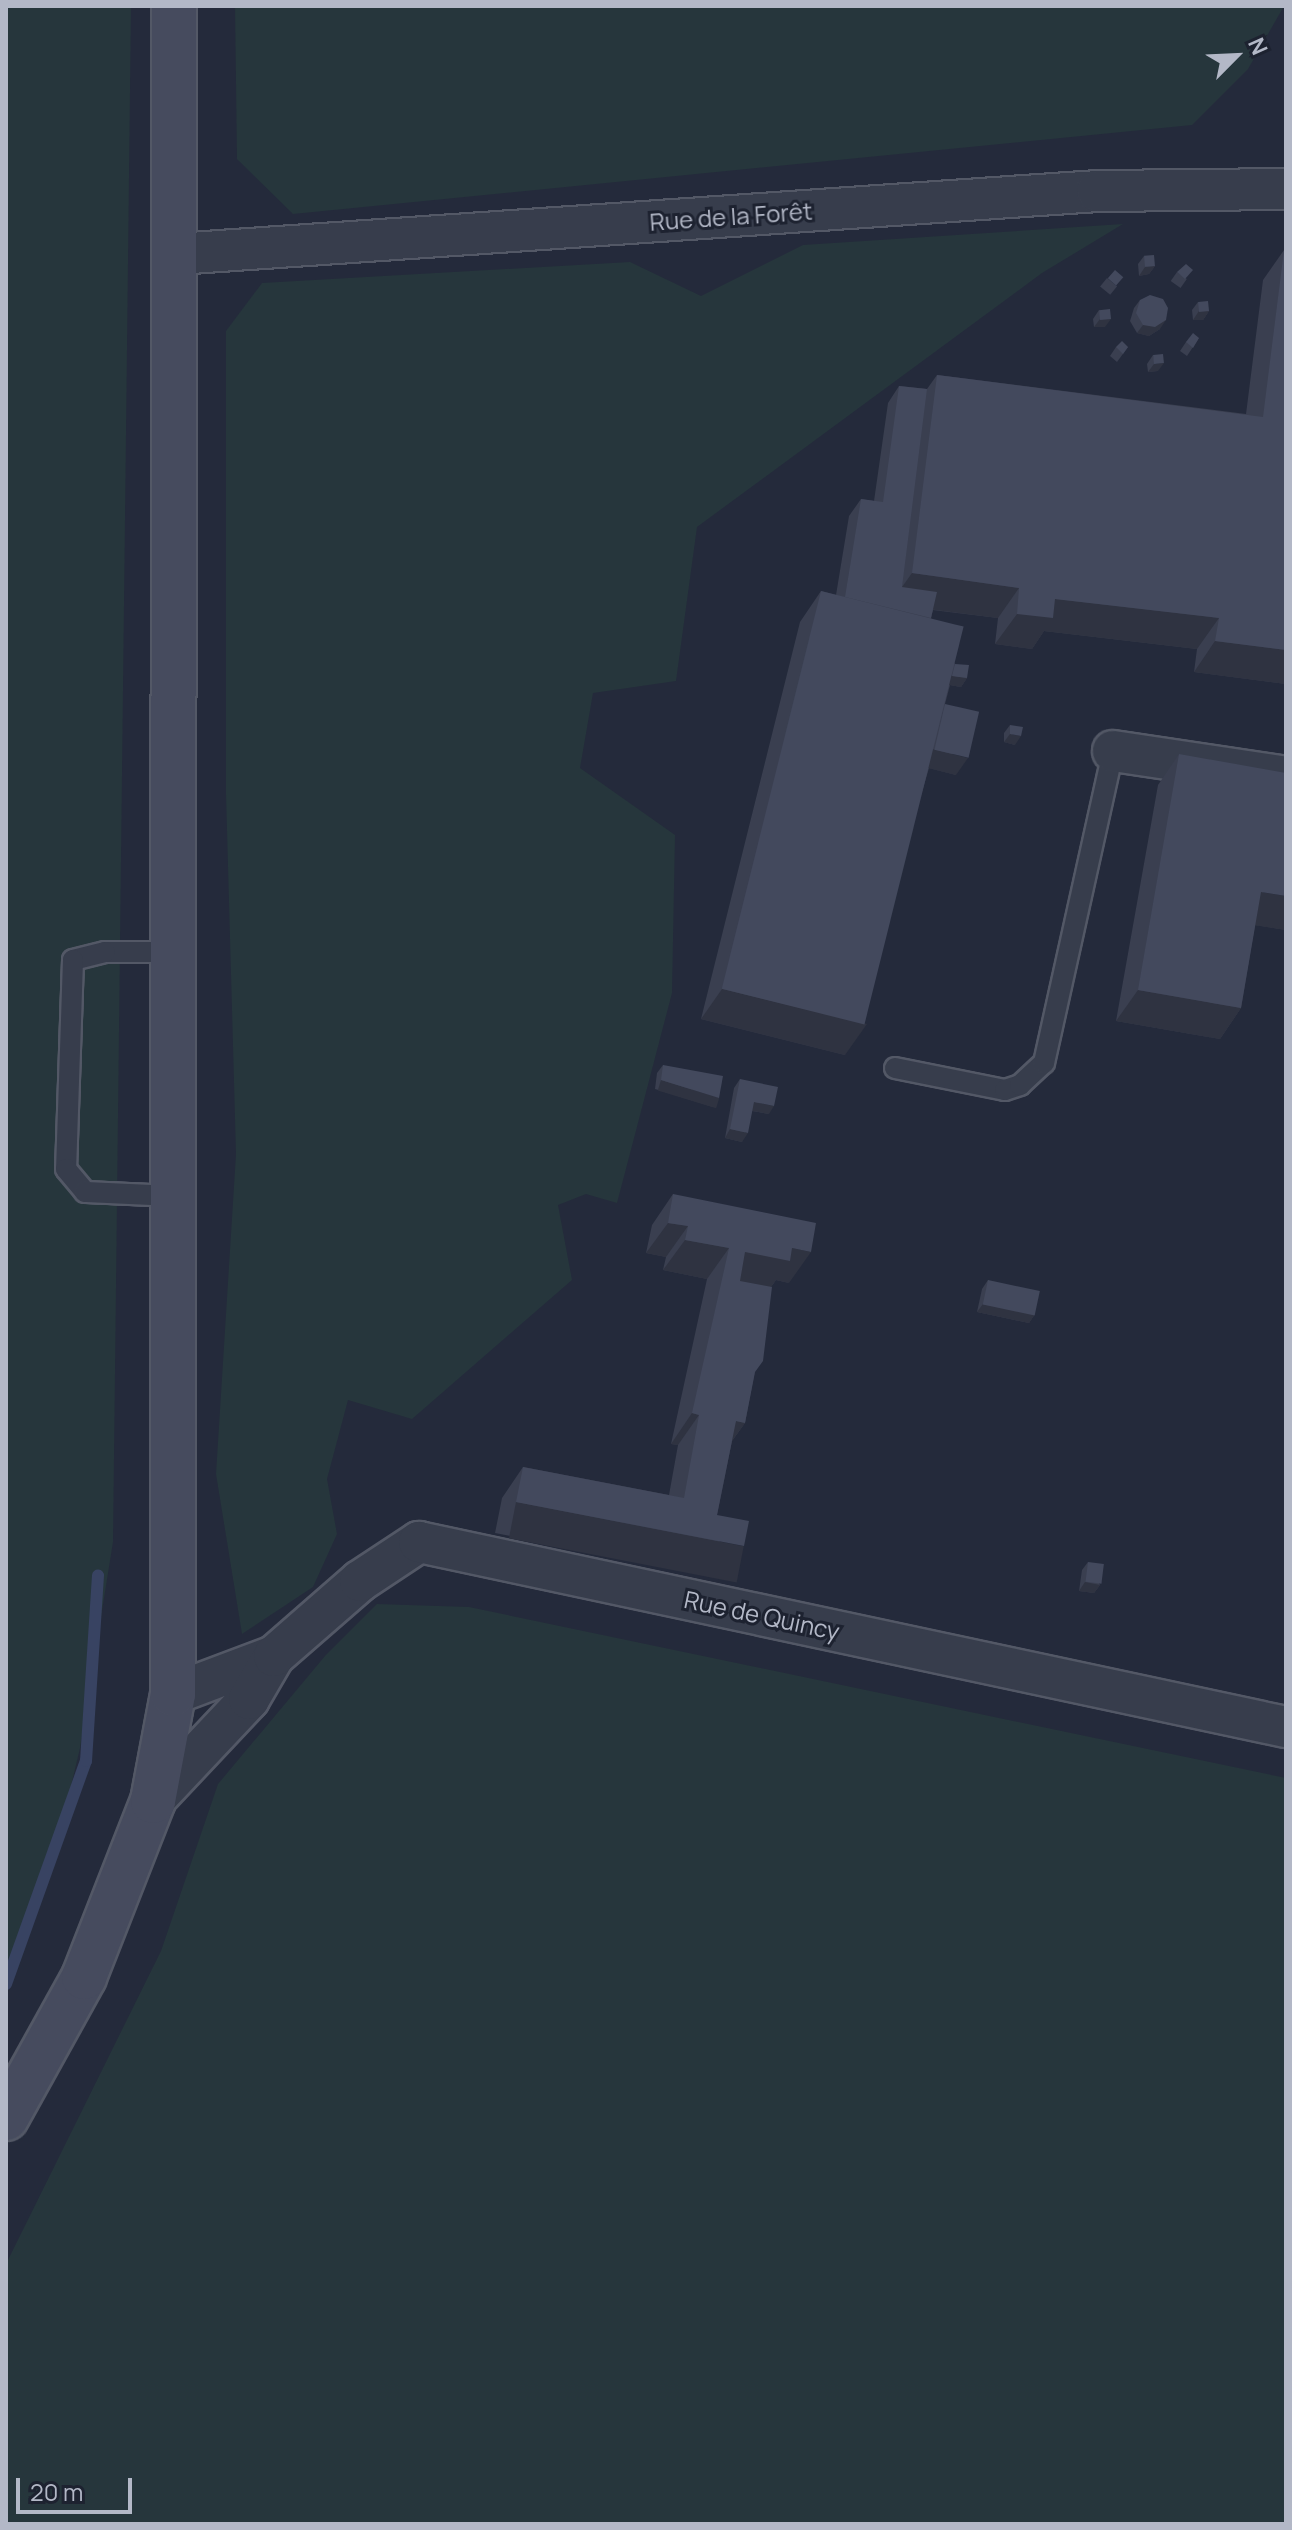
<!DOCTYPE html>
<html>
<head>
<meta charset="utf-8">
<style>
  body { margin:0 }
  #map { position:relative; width:1292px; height:2530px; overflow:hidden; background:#242a3b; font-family:Manrope,sans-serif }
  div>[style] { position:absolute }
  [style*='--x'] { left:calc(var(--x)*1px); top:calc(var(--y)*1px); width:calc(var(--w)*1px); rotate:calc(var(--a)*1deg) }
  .green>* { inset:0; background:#26363c }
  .stream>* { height:12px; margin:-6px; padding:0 6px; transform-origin:6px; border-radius:6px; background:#384362 }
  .roads { filter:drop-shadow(2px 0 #535866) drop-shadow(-2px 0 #535866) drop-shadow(0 2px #535866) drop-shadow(0 -2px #535866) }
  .lane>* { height:20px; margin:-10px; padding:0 10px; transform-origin:10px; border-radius:10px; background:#373d4c }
  .street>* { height:40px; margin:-20px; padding:0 20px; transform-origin:20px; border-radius:20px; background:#373d4c }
  .secondary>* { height:44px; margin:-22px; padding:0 22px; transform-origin:22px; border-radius:22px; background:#464b5e }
  .wall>* { inset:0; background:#3a3f50; transform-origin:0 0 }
  .shaded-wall>* { inset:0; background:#2f3341; transform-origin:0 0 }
  .building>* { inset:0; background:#43495d; transform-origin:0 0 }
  span { translate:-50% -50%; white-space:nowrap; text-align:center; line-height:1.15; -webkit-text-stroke:6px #1d2230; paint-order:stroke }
  .street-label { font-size:24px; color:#b3b8c7 }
  .frame { position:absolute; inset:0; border:8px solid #b3b8c7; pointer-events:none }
  .north { position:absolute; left:1196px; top:16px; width:80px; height:80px; -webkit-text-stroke:6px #1d2230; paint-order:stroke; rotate:66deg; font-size:22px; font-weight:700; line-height:32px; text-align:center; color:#b3b8c7 }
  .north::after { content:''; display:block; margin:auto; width:28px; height:36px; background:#b3b8c7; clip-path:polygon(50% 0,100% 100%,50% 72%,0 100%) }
  .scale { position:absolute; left:16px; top:2478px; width:116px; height:36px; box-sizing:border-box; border:4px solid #b3b8c7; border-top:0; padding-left:10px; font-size:24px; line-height:28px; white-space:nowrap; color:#b3b8c7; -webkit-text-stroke:6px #1d2230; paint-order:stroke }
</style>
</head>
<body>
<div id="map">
  <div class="green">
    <i style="clip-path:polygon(6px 6px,131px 6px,113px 1542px,80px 1748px,49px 1879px,6px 1972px)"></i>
    <i style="clip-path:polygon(235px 6px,1284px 6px,1248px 69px,1192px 125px,293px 214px,237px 159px)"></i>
    <i style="clip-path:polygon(1123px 224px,1042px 273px,697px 527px,676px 681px,593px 693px,580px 768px,675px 835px,672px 993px,617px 1203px,586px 1194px,558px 1205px,572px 1280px,412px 1419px,348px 1400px,327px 1479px,337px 1534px,313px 1587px,242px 1634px,216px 1474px,236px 1154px,226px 794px,226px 331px,262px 283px,630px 262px,701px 296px,803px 245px)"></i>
    <i style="clip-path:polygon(377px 1604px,469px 1607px,1286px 1778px,1286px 2524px,6px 2524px,6px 2264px,161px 1951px,218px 1784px,325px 1656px)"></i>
  </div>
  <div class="stream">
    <i style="--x:6;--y:1984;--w:237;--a:-70.3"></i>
    <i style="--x:86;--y:1761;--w:186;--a:-86.3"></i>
  </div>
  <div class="roads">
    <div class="lane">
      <i style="--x:170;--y:952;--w:65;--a:180"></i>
      <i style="--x:105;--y:952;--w:33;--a:166"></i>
      <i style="--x:73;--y:960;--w:209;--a:91.9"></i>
      <i style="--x:66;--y:1169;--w:30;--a:50"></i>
      <i style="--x:85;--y:1192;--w:89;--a:2.6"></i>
      <i style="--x:895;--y:1068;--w:112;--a:11.3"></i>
      <i style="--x:1005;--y:1090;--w:16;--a:-18"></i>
      <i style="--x:1020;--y:1085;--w:33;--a:-43"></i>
      <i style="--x:1044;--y:1063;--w:320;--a:-77.5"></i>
    </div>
    <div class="street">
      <i style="--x:176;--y:254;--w:923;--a:-3.91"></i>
      <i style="--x:1097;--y:191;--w:189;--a:-0.6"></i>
      <i style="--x:1113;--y:751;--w:175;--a:8.5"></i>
      <i style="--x:173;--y:1694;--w:108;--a:-20.6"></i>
      <i style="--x:153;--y:1801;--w:140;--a:-46.7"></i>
      <i style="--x:249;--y:1699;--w:50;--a:-59.8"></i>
      <i style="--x:274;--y:1656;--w:114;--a:-41.1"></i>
      <i style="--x:360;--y:1581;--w:71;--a:-33.5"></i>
      <i style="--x:419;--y:1542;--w:887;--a:12.05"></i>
    </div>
    <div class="secondary">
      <i style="--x:6;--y:2118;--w:161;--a:-61"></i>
      <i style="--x:84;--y:1977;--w:189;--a:-68.6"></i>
      <i style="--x:153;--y:1801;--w:109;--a:-79.4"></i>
      <i style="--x:173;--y:1694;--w:1688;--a:-89.97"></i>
    </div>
  </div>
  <div class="wall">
    <i style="clip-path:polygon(1284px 250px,1286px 684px,1194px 672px,1197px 649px,1044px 631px,1032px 649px,995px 644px,998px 618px,933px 610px,931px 618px,955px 664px,967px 678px,961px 687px,950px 685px,945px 704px,956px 775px,929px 768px,845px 1055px,701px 1019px,800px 622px,821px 591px,836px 595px,849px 516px,861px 499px,874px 501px,888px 403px,899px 386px,927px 389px,937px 375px,1246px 414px,1263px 280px)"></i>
    <i style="clip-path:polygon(1144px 256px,1155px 266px,1149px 274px,1139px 276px,1138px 264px)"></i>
    <i style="left:1177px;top:272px;width:12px;height:11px;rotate:35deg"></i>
    <i style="left:1107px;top:278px;width:13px;height:11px;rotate:39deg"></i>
    <i style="clip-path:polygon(1140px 300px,1160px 329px,1149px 336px,1137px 333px,1130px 321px,1134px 308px)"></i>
    <i style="clip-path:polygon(1198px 302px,1209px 311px,1203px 320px,1193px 320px,1192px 310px)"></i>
    <i style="clip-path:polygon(1099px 310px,1105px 327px,1094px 327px,1093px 319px)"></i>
    <i style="clip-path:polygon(1199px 338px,1187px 356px,1180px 351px,1186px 342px)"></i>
    <i style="clip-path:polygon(1116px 347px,1128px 347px,1117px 362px,1110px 356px)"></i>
    <i style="clip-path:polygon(1153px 355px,1158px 371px,1148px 372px,1147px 364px)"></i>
    <i style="clip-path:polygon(1010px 725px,1015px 745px,1004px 742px,1004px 733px)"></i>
    <i style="clip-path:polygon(1179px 754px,1286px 930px,1255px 925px,1241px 1008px,1220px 1039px,1116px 1021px,1158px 785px)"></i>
    <i style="clip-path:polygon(663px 1065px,713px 1107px,655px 1089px,657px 1073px)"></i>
    <i style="clip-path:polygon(740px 1079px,769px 1114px,752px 1111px,742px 1142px,725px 1138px,734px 1088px)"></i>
    <i style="clip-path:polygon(673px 1194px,789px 1283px,776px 1280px,771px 1287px,745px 1423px,732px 1441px,717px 1515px,723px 1577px,495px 1533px,502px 1498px,523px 1467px,669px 1495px,678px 1445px,671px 1444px,707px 1279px,663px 1270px,666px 1257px,646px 1253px,652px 1225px)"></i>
    <i style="clip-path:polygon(988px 1280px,1035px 1314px,1029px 1323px,977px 1312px,982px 1289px)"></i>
    <i style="clip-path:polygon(1088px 1562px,1100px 1585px,1094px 1593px,1079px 1591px,1082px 1570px)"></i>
  </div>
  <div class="shaded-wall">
    <i style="clip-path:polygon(1155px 266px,1149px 274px,1139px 276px,1145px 267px)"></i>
    <i style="clip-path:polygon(1199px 311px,1209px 311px,1203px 320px,1193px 320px)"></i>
    <i style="clip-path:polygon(1100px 319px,1111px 319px,1105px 327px,1094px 327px)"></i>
    <i style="clip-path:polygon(1166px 320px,1160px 329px,1149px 336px,1137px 333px,1143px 325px)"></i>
    <i style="clip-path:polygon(1164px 363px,1158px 371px,1148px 372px,1154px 364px)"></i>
    <i style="clip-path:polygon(912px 573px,1019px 588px,998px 618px,890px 604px)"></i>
    <i style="clip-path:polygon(1055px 599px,1219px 618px,1197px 649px,1044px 631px,1032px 649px,995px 644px,1017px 614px)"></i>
    <i style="clip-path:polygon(1215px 641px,1286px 650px,1286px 684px,1194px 672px)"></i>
    <i style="clip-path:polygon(942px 674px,967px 678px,961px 687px,936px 683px)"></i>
    <i style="clip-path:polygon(1010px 734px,1021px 736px,1015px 745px,1004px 742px)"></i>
    <i style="clip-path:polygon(928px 748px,968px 758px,956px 775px,916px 765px)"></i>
    <i style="clip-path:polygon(1261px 892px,1286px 896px,1286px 930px,1240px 923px)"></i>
    <i style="clip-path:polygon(722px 989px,867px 1024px,845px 1055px,701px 1019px)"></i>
    <i style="clip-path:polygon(1138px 990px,1241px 1008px,1220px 1039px,1116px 1021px)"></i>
    <i style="left:661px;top:1080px;width:61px;height:11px;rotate:17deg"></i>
    <i style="clip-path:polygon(754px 1102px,774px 1106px,769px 1114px,748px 1110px)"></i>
    <i style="clip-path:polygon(730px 1129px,748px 1133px,742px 1142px,725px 1138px)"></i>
    <i style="clip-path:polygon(668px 1223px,688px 1226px,666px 1257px,646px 1253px)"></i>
    <i style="clip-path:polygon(685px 1240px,729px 1248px,707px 1279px,663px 1270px)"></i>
    <i style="clip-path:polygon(792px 1248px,811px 1252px,789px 1283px,776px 1280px,768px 1291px,724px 1283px,745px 1252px)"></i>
    <i style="clip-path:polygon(983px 1304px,1035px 1314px,1029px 1323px,977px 1312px)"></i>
    <i style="clip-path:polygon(692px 1413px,699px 1415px,678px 1445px,671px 1444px)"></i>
    <i style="clip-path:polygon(736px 1421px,745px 1423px,723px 1453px)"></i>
    <i style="left:516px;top:1502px;width:232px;height:37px;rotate:11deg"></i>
    <i style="clip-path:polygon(1085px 1582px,1100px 1585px,1094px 1593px,1079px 1591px)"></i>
  </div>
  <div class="building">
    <i style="clip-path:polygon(1284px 250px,1286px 250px,1286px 650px,1215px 641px,1219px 618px,1055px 599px,1053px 618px,1017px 614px,1019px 588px,912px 573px,937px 375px,1263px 417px)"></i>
    <i style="left:1154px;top:255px;width:11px;height:10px;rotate:85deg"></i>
    <i style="clip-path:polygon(1186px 264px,1193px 270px,1185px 279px,1177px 272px)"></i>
    <i style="left:1115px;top:270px;width:11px;height:11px;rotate:41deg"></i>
    <i style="clip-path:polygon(1150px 295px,1163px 299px,1168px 308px,1166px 320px,1155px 327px,1143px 325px,1136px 313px,1140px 300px)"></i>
    <i style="left:1208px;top:301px;width:10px;height:10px;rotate:84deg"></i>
    <i style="left:1110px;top:309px;width:10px;height:11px;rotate:84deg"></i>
    <i style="clip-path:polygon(1193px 333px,1199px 338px,1193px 348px,1186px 342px)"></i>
    <i style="clip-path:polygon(1122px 341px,1128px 347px,1123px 354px,1116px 347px)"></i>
    <i style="left:1163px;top:354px;width:9px;height:10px;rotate:84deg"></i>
    <i style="clip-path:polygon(899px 386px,927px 389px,902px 587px,937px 592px,931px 618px,845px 597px,861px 499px,883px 502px)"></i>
    <i style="left:821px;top:591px;width:147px;height:410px;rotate:14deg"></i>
    <i style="clip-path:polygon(955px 664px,969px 665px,967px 678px,952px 676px)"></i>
    <i style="left:945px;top:704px;width:35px;height:47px;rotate:13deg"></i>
    <i style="clip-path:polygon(1010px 725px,1023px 727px,1021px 736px,1010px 734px)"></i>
    <i style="clip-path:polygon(1179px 754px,1286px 773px,1286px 896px,1261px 892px,1241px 1008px,1138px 990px)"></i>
    <i style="clip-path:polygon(663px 1065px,723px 1076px,719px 1098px,661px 1080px)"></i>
    <i style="clip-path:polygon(740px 1079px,778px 1087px,774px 1106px,754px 1102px,748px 1133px,730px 1129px)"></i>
    <i style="clip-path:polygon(673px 1194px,816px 1223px,811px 1252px,792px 1248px,790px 1261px,745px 1252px,740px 1281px,772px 1287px,763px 1361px,755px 1372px,745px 1423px,736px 1421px,717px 1515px,749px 1521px,744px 1546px,516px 1502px,523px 1467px,684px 1498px,699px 1415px,692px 1413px,729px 1248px,685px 1240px,688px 1226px,668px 1223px)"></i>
    <i style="left:988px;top:1280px;width:53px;height:25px;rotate:12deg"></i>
    <i style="left:1088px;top:1562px;width:16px;height:20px;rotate:7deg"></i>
  </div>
  <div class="street-label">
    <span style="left:731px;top:216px;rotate:-4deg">Rue de la Forêt</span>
    <span style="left:762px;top:1615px;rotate:12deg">Rue de Quincy</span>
  </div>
  <div class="frame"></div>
  <div class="north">N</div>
  <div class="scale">20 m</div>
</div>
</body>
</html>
